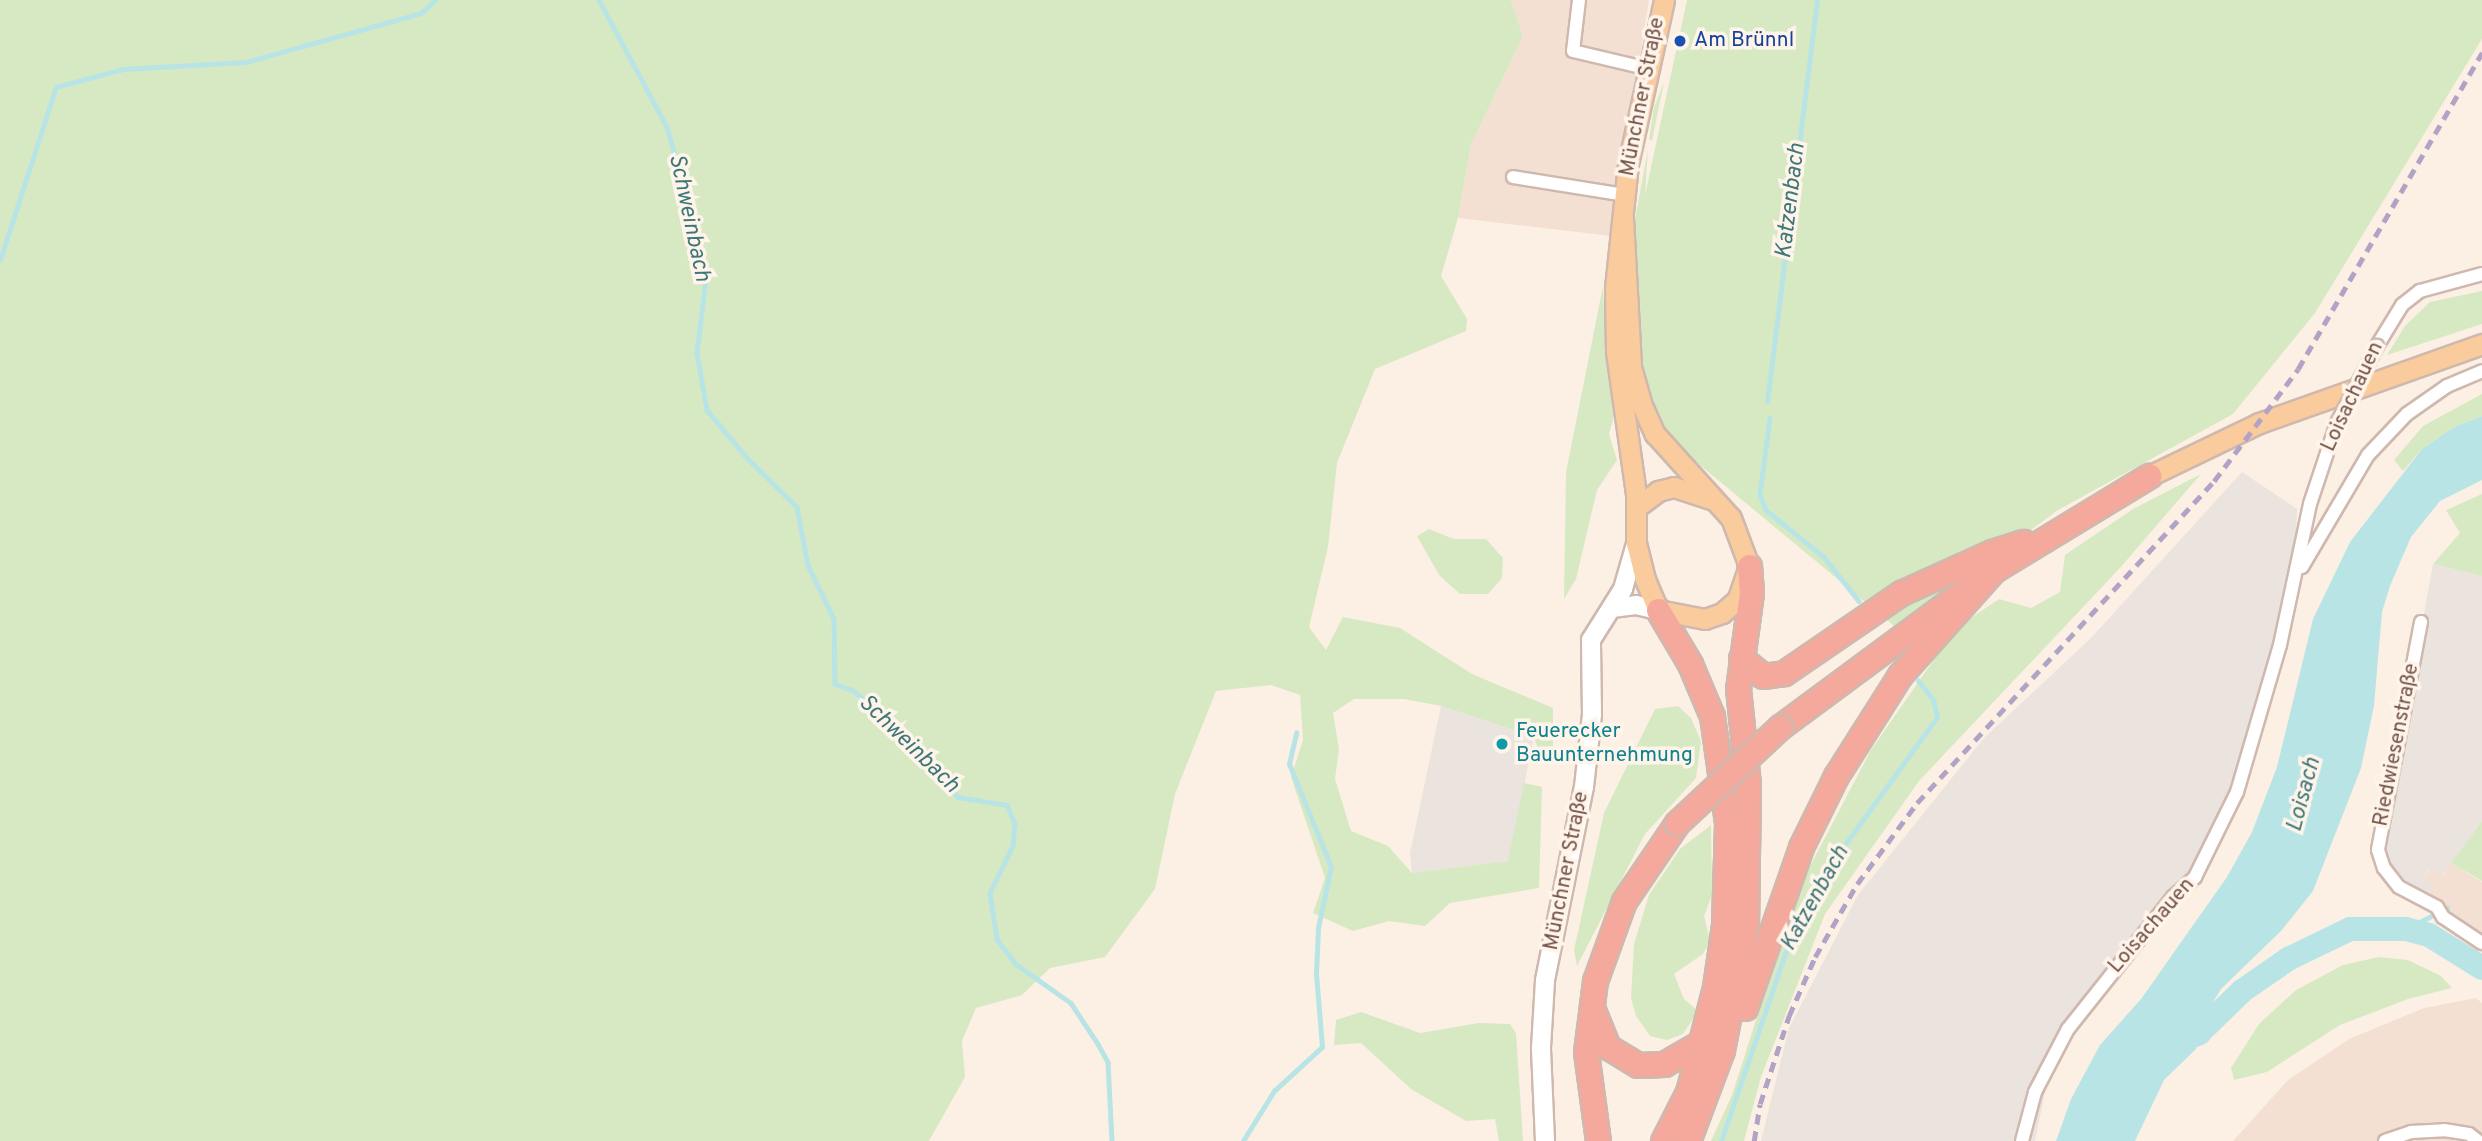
<!DOCTYPE html>
<html>
<head>
<meta charset="utf-8">
<style>
  body { margin:0 }
  #map { position:relative; width:2482px; height:1141px; overflow:hidden; background:#fcf0e4; font-family:Overpass,sans-serif }
  div>[style] { position:absolute }
  [style*='--x'] { left:calc(var(--x)*1px); top:calc(var(--y)*1px); width:calc(var(--w)*1px); rotate:calc(var(--a)*1deg) }
  .residential>* { inset:0; background:#f3e0d3 }
  .industrial>* { inset:0; background:#ebe3de }
  .green>* { inset:0; background:#d7e9c3 }
  .water>* { inset:0; background:#b9e4e5 }
  .stream>* { height:4.5px; margin:-2.25px; padding:0 2.25px; transform-origin:2.25px; border-radius:2.25px; background:#b9e4e5 }
  .river>* { height:24px; margin:-12px; padding:0 12px; transform-origin:12px; border-radius:12px; background:#b9e4e5 }
  .roads { filter:drop-shadow(2px 0 #cfb8ae) drop-shadow(-2px 0 #cfb8ae) drop-shadow(0 2px #cfb8ae) drop-shadow(0 -2px #cfb8ae) }
  .street>* { height:12px; margin:-6px; padding:0 6px; transform-origin:6px; border-radius:6px; background:#fff }
  .secondary>* { height:18px; margin:-9px; padding:0 9px; transform-origin:9px; border-radius:9px; background:#fff }
  .primary>* { height:19px; margin:-9.5px; padding:0 9.5px; transform-origin:9.5px; border-radius:9.5px; background:#f9cb9d }
  .highway>* { height:23px; margin:-11.5px; padding:0 11.5px; transform-origin:11.5px; border-radius:11.5px; background:#f5a89c }
  .rail>* { height:4.5px; margin-top:-2.25px; transform-origin:0; background:repeating-linear-gradient(90deg,#b1a3c5 0 10px,transparent 0 17px) }
  .bridges { filter:drop-shadow(2px 0 #cfb8ae) drop-shadow(-2px 0 #cfb8ae) drop-shadow(0 2px #cfb8ae) drop-shadow(0 -2px #cfb8ae) }
  .street-bridge>* { height:12px; margin:-6px; padding:0 6px; transform-origin:6px; border-radius:6px; background:#fff }
  .highway-bridge>* { height:23px; margin:-11.5px; padding:0 11.5px; transform-origin:11.5px; border-radius:11.5px; background:#f5a89c }
  .dots>* { width:19px; height:19px; translate:-50% -50%; box-sizing:border-box; border:4px solid #fff4ea; border-radius:50% }
  span { translate:-50% -50%; white-space:nowrap; text-align:center; line-height:1.15; -webkit-text-stroke:7px #fff4ea; paint-order:stroke }
  .transit-label { font-size:21px; color:#164399 }
  .left { translate:0 -50%; text-align:left }
  .street-label { font-size:21px; color:#74544a }
  .culture-label { font-size:21px; color:#0d838f }
  .water-label { font-size:23px; color:#3e7779; font-style:italic }
</style>
</head>
<body>
<div id="map">
  <div class="residential">
    <i style="clip-path:polygon(1511px 0,1649px 0,1611px 236px,1458px 218px,1471px 145px,1523px 36px)"></i>
    <i style="clip-path:polygon(2451px 863px,2482px 882px,2482px 942px,2425px 898px,2423px 879px,2431px 868px,2443px 876px)"></i>
    <i style="clip-path:polygon(2476px 998px,2482px 1003px,2482px 1141px,2233px 1141px,2288px 1080px,2349px 1039px,2424px 1008px)"></i>
  </div>
  <div class="industrial">
    <i style="clip-path:polygon(2242px 472px,2297px 509px,2295px 595px,2239px 795px,2198px 879px,2093px 1000px,2048px 1078px,2035px 1141px,1761px 1141px,1789px 1028px,1858px 895px,1984px 738px,2091px 638px)"></i>
    <i style="clip-path:polygon(2433px 564px,2482px 576px,2482px 821px,2442px 876px,2430px 868px,2423px 879px,2433px 886px,2425px 898px,2399px 885px,2381px 851px)"></i>
    <i style="clip-path:polygon(1441px 706px,1534px 736px,1509px 861px,1412px 873px,1410px 853px)"></i>
  </div>
  <div class="green">
    <i style="clip-path:polygon(0 0,1511px 0,1523px 36px,1471px 145px,1458px 218px,1441px 276px,1467px 319px,1466px 331px,1375px 369px,1337px 463px,1328px 547px,1309px 627px,1326px 650px,1343px 617px,1400px 628px,1472px 674px,1553px 708px,1553px 756px,1541px 755px,1533px 736px,1441px 706px,1404px 699px,1354px 699px,1333px 713px,1339px 749px,1335px 779px,1351px 831px,1388px 846px,1412px 873px,1508px 861px,1524px 783px,1542px 787px,1539px 888px,1450px 903px,1425px 926px,1389px 921px,1353px 931px,1313px 913px,1325px 878px,1291px 777px,1303px 740px,1300px 695px,1271px 685px,1216px 691px,1175px 794px,1155px 889px,1105px 957px,1050px 968px,1022px 995px,976px 1008px,962px 1041px,965px 1077px,929px 1141px,0 1141px)"></i>
    <i style="clip-path:polygon(1687px 0,2482px 0,2482px 39px,2315px 313px,2233px 414px,2058px 510px,1989px 561px,1911px 640px,1671px 441px,1661px 431px,1637px 374px,1631px 241px,1648px 149px,1645px 195px)"></i>
    <i style="clip-path:polygon(1664px 82px,1652px 141px,1649px 139px,1654px 108px)"></i>
    <i style="clip-path:polygon(1603px 286px,1606px 358px,1614px 416px,1609px 434px,1617px 460px,1597px 490px,1576px 579px,1564px 599px,1566px 472px)"></i>
    <i style="clip-path:polygon(2482px 291px,2482px 324px,2387px 355px,2405px 326px,2430px 302px)"></i>
    <i style="clip-path:polygon(2482px 394px,2482px 416px,2454px 427px,2422px 449px,2403px 471px,2394px 460px,2423px 426px)"></i>
    <i style="clip-path:polygon(2201px 474px,2119px 569px,1919px 781px,1825px 914px,1761px 1077px,1744px 1141px,1711px 1141px,1732px 1095px,1798px 889px,1871px 750px,1956px 628px,1999px 599px,2031px 608px,2060px 592px,2065px 555px,2133px 509px)"></i>
    <i style="clip-path:polygon(2482px 494px,2482px 576px,2433px 564px,2460px 533px,2446px 510px)"></i>
    <i style="clip-path:polygon(1429px 529px,1454px 539px,1486px 539px,1503px 558px,1502px 578px,1488px 594px,1460px 594px,1439px 575px,1417px 536px)"></i>
    <i style="clip-path:polygon(1678px 706px,1691px 718px,1701px 741px,1696px 778px,1645px 834px,1577px 966px,1574px 950px,1604px 813px,1655px 709px)"></i>
    <i style="clip-path:polygon(2482px 821px,2482px 881px,2451px 863px)"></i>
    <i style="clip-path:polygon(1711px 825px,1712px 895px,1704px 916px,1710px 940px,1703px 954px,1674px 974px,1684px 999px,1698px 1011px,1683px 1034px,1667px 1040px,1650px 1036px,1636px 1016px,1631px 998px,1634px 944px,1649px 895px,1680px 849px)"></i>
    <i style="clip-path:polygon(2379px 957px,2408px 960px,2441px 976px,2452px 988px,2408px 999px,2340px 1025px,2267px 1072px,2234px 1080px,2231px 1068px,2259px 1024px,2296px 990px,2343px 965px)"></i>
    <i style="clip-path:polygon(1361px 1012px,1420px 1033px,1479px 1023px,1510px 1024px,1516px 1033px,1523px 1141px,1499px 1141px,1495px 1119px,1466px 1121px,1411px 1089px,1361px 1043px,1334px 1045px,1336px 1020px)"></i>
  </div>
  <div class="water">
    <i style="clip-path:polygon(2482px 416px,2482px 480px,2440px 501px,2411px 537px,2390px 586px,2382px 612px,2374px 706px,2361px 768px,2313px 891px,2281px 931px,2221px 989px,2203px 1019px,2196px 1049px,2164px 1080px,2135px 1141px,2056px 1141px,2071px 1099px,2100px 1045px,2141px 999px,2227px 877px,2252px 832px,2277px 767px,2313px 619px,2350px 542px,2422px 449px,2454px 427px)"></i>
  </div>
  <div class="stream">
    <i style="--x:599;--y:0;--w:144;--a:61.8"></i>
    <i style="--x:667;--y:127;--w:74;--a:74.3"></i>
    <i style="--x:687;--y:198;--w:83;--a:76.8"></i>
    <i style="--x:706;--y:279;--w:75;--a:96.9"></i>
    <i style="--x:697;--y:353;--w:58;--a:80"></i>
    <i style="--x:707;--y:410;--w:64;--a:50.1"></i>
    <i style="--x:748;--y:459;--w:69;--a:44.4"></i>
    <i style="--x:797;--y:507;--w:59;--a:79.3"></i>
    <i style="--x:808;--y:565;--w:60;--a:64.3"></i>
    <i style="--x:834;--y:619;--w:65;--a:89.1"></i>
    <i style="--x:835;--y:684;--w:18;--a:19"></i>
    <i style="--x:852;--y:690;--w:25;--a:37"></i>
    <i style="--x:872;--y:705;--w:126;--a:46.9"></i>
    <i style="--x:958;--y:797;--w:50;--a:9.3"></i>
    <i style="--x:1007;--y:805;--w:21;--a:67"></i>
    <i style="--x:1015;--y:824;--w:22;--a:95"></i>
    <i style="--x:1013;--y:846;--w:52;--a:116.1"></i>
    <i style="--x:990;--y:893;--w:47;--a:81.3"></i>
    <i style="--x:997;--y:939;--w:31;--a:53"></i>
    <i style="--x:1016;--y:964;--w:67;--a:35.3"></i>
    <i style="--x:1071;--y:1003;--w:49;--a:56.6"></i>
    <i style="--x:1098;--y:1044;--w:21;--a:61"></i>
    <i style="--x:1108;--y:1062;--w:79;--a:87.1"></i>
    <i style="--x:0;--y:260;--w:182;--a:-72.1"></i>
    <i style="--x:56;--y:87;--w:69;--a:-15"></i>
    <i style="--x:123;--y:69;--w:123;--a:-3.3"></i>
    <i style="--x:246;--y:62;--w:182;--a:-15.6"></i>
    <i style="--x:421;--y:13;--w:19;--a:-43"></i>
    <i style="--x:1767;--y:402;--w:405;--a:-82.9"></i>
    <i style="--x:1770;--y:418;--w:78;--a:97.4"></i>
    <i style="--x:1760;--y:495;--w:16;--a:68"></i>
    <i style="--x:1766;--y:510;--w:75;--a:39"></i>
    <i style="--x:1824;--y:557;--w:56;--a:51.5"></i>
    <i style="--x:2406;--y:929;--w:46;--a:-27.1"></i>
    <i style="--x:1243;--y:1141;--w:59;--a:-58.2"></i>
    <i style="--x:1274;--y:1091;--w:65;--a:-42.5"></i>
    <i style="--x:1322;--y:1047;--w:73;--a:-94.7"></i>
    <i style="--x:1316;--y:974;--w:46;--a:-87.5"></i>
    <i style="--x:1318;--y:928;--w:62;--a:-78"></i>
    <i style="--x:1331;--y:867;--w:111;--a:-112.2"></i>
    <i style="--x:1289;--y:764;--w:32;--a:-77"></i>
    <i style="--x:1721;--y:1141;--w:210;--a:-71.1"></i>
    <i style="--x:1789;--y:942;--w:102;--a:-60.7"></i>
    <i style="--x:1839;--y:853;--w:168;--a:-54.2"></i>
    <i style="--x:1937;--y:717;--w:17;--a:-103"></i>
    <i style="--x:1933;--y:700;--w:24;--a:-128"></i>
  </div>
  <div class="river">
    <i style="--x:2169;--y:1046;--w:33;--a:-23"></i>
    <i style="--x:2199;--y:1033;--w:60;--a:-44.3"></i>
    <i style="--x:2242;--y:991;--w:56;--a:-34.8"></i>
    <i style="--x:2288;--y:959;--w:69;--a:-25.8"></i>
    <i style="--x:2350;--y:929;--w:56;--a:0"></i>
    <i style="--x:2406;--y:929;--w:24;--a:15"></i>
    <i style="--x:2429;--y:935;--w:62;--a:31.9"></i>
  </div>
  <div class="roads">
    <div class="street">
      <i style="--x:1579;--y:0;--w:51;--a:96.7"></i>
      <i style="--x:1573;--y:51;--w:74;--a:13.3"></i>
      <i style="--x:1513;--y:177;--w:113;--a:9.1"></i>
      <i style="--x:2377;--y:346;--w:48;--a:-58.6"></i>
      <i style="--x:2402;--y:305;--w:23;--a:-38"></i>
      <i style="--x:2420;--y:291;--w:64;--a:-15.3"></i>
      <i style="--x:2302;--y:567;--w:130;--a:-59.5"></i>
      <i style="--x:2368;--y:455;--w:57;--a:-46.4"></i>
      <i style="--x:2407;--y:414;--w:49;--a:-35"></i>
      <i style="--x:2447;--y:386;--w:38;--a:-23"></i>
      <i style="--x:2421;--y:622;--w:232;--a:100.7"></i>
      <i style="--x:2378;--y:850;--w:19;--a:72"></i>
      <i style="--x:2384;--y:868;--w:24;--a:52"></i>
      <i style="--x:2399;--y:887;--w:43;--a:27.8"></i>
      <i style="--x:2437;--y:907;--w:12;--a:59"></i>
      <i style="--x:2443;--y:917;--w:47;--a:33.7"></i>
      <i style="--x:2022;--y:1141;--w:51;--a:-75.1"></i>
      <i style="--x:2035;--y:1092;--w:71;--a:-62.4"></i>
      <i style="--x:2068;--y:1029;--w:169;--a:-51.5"></i>
      <i style="--x:2173;--y:897;--w:30;--a:-42"></i>
      <i style="--x:2195;--y:877;--w:95;--a:-63.7"></i>
      <i style="--x:2237;--y:792;--w:153;--a:-73.7"></i>
      <i style="--x:2280;--y:645;--w:144;--a:-78"></i>
      <i style="--x:2310;--y:504;--w:85;--a:-71.6"></i>
      <i style="--x:2385;--y:1141;--w:28;--a:-19"></i>
      <i style="--x:2411;--y:1132;--w:33;--a:-3"></i>
      <i style="--x:2444;--y:1130;--w:25;--a:9"></i>
      <i style="--x:2469;--y:1134;--w:11;--a:38"></i>
    </div>
    <div class="secondary">
      <i style="--x:1612;--y:608;--w:24;--a:-7"></i>
      <i style="--x:1636;--y:605;--w:23;--a:13"></i>
      <i style="--x:1545;--y:1141;--w:93;--a:-92.5"></i>
      <i style="--x:1541;--y:1048;--w:68;--a:-86.6"></i>
      <i style="--x:1545;--y:980;--w:197;--a:-78.6"></i>
      <i style="--x:1584;--y:787;--w:72;--a:-83.7"></i>
      <i style="--x:1592;--y:715;--w:75;--a:-90.8"></i>
      <i style="--x:1591;--y:640;--w:60;--a:-57.9"></i>
      <i style="--x:1623;--y:589;--w:47;--a:-73.9"></i>
    </div>
    <div class="primary">
      <i style="--x:1623;--y:218;--w:149;--a:86.9"></i>
      <i style="--x:1631;--y:367;--w:37;--a:74"></i>
      <i style="--x:1641;--y:403;--w:34;--a:66"></i>
      <i style="--x:1655;--y:434;--w:113;--a:47.9"></i>
      <i style="--x:1731;--y:518;--w:51;--a:69.4"></i>
      <i style="--x:1749;--y:566;--w:36;--a:109"></i>
      <i style="--x:1737;--y:600;--w:20;--a:139"></i>
      <i style="--x:1722;--y:613;--w:18;--a:161"></i>
      <i style="--x:1705;--y:619;--w:48;--a:-169.2"></i>
      <i style="--x:1658;--y:610;--w:34;--a:-113"></i>
      <i style="--x:1645;--y:579;--w:36;--a:-104"></i>
      <i style="--x:1636;--y:544;--w:50;--a:-90"></i>
      <i style="--x:1636;--y:494;--w:144;--a:-98"></i>
      <i style="--x:1616;--y:351;--w:63;--a:-90.9"></i>
      <i style="--x:1615;--y:288;--w:125;--a:-84"></i>
      <i style="--x:1628;--y:164;--w:168;--a:-77.6"></i>
      <i style="--x:2149;--y:476;--w:122;--a:-25.7"></i>
      <i style="--x:2259;--y:423;--w:237;--a:-19.5"></i>
      <i style="--x:1637;--y:507;--w:26;--a:-37"></i>
      <i style="--x:1658;--y:491;--w:16;--a:-14"></i>
      <i style="--x:1674;--y:487;--w:40;--a:18"></i>
    </div>
    <div class="highway">
      <i style="--x:1658;--y:610;--w:63;--a:59.3"></i>
      <i style="--x:1690;--y:664;--w:56;--a:67.1"></i>
      <i style="--x:1712;--y:716;--w:108;--a:82"></i>
      <i style="--x:1727;--y:823;--w:102;--a:91.7"></i>
      <i style="--x:1724;--y:925;--w:63;--a:98.3"></i>
      <i style="--x:1715;--y:987;--w:108;--a:104.4"></i>
      <i style="--x:1688;--y:1092;--w:55;--a:117"></i>
      <i style="--x:1741;--y:658;--w:28;--a:39"></i>
      <i style="--x:1763;--y:676;--w:21;--a:-8"></i>
      <i style="--x:1784;--y:673;--w:142;--a:-34.4"></i>
      <i style="--x:1901;--y:593;--w:100;--a:-24.3"></i>
      <i style="--x:1992;--y:552;--w:33;--a:-18"></i>
      <i style="--x:1780;--y:727;--w:250;--a:-36.5"></i>
      <i style="--x:1981;--y:578;--w:197;--a:-31.3"></i>
      <i style="--x:1745;--y:1008;--w:170;--a:-70.8"></i>
      <i style="--x:1801;--y:847;--w:79;--a:-63.8"></i>
      <i style="--x:1836;--y:776;--w:120;--a:-57.6"></i>
      <i style="--x:1900;--y:675;--w:138;--a:-48.2"></i>
      <i style="--x:1593;--y:1010;--w:40;--a:68"></i>
      <i style="--x:1608;--y:1047;--w:35;--a:31"></i>
      <i style="--x:1638;--y:1065;--w:26;--a:-2"></i>
      <i style="--x:1664;--y:1064;--w:42;--a:-30.3"></i>
      <i style="--x:1598;--y:1141;--w:90;--a:-97.7"></i>
      <i style="--x:1586;--y:1052;--w:72;--a:-82.8"></i>
      <i style="--x:1595;--y:981;--w:85;--a:-70.1"></i>
      <i style="--x:1624;--y:901;--w:94;--a:-55.8"></i>
      <i style="--x:1688;--y:1141;--w:97;--a:-69.5"></i>
      <i style="--x:1722;--y:1050;--w:124;--a:-78.9"></i>
      <i style="--x:1746;--y:928;--w:144;--a:-89.2"></i>
      <i style="--x:1748;--y:784;--w:96;--a:-96"></i>
      <i style="--x:1738;--y:689;--w:97;--a:-82.3"></i>
      <i style="--x:1751;--y:593;--w:27;--a:-94"></i>
    </div>
  </div>
  <div class="rail">
    <i style="--x:1754;--y:1141;--w:37;--a:-81"></i>
    <i style="--x:1760;--y:1104;--w:93;--a:-71.8"></i>
    <i style="--x:1789;--y:1016;--w:64;--a:-66.2"></i>
    <i style="--x:1815;--y:957;--w:84;--a:-60.1"></i>
    <i style="--x:1857;--y:884;--w:101;--a:-53.5"></i>
    <i style="--x:1917;--y:803;--w:438;--a:-47.3"></i>
    <i style="--x:2214;--y:481;--w:140;--a:-53.1"></i>
    <i style="--x:2298;--y:369;--w:366;--a:-59.8"></i>
  </div>
  <div class="bridges">
    <div class="street-bridge">
      <i style="--x:2337;--y:423;--w:87;--a:-62.5"></i>
    </div>
    <div class="highway-bridge">
      <i style="--x:1677;--y:823;--w:141;--a:-43"></i>
    </div>
  </div>
  <div class="dots">
    <i style="left:1680px;top:41px;background:#1a4fb4"></i>
    <i style="left:1502px;top:744px;background:#0f9aa8"></i>
  </div>
  <div class="transit-label">
    <span class="left" style="left:1694px;top:41px">Am Brünnl</span>
  </div>
  <div class="street-label">
    <span style="left:1643px;top:97px;rotate:-79deg">Münchner Straße</span>
    <span style="left:2353px;top:397px;rotate:-65deg">Loisachauen</span>
    <span style="left:2397px;top:745px;rotate:-79deg">Riedwiesenstraße</span>
    <span style="left:1567px;top:871px;rotate:-79deg">Münchner Straße</span>
    <span style="left:2152px;top:926px;rotate:-49deg">Loisachauen</span>
  </div>
  <div class="culture-label">
    <span class="left" style="left:1516px;top:744px">Feuerecker<br>Bauunternehmung</span>
  </div>
  <div class="water-label">
    <span style="left:1792px;top:201px;rotate:-83deg">Katzenbach</span>
    <span style="left:688px;top:218px;rotate:78deg">Schweinbach</span>
    <span style="left:908px;top:745px;rotate:44deg">Schweinbach</span>
    <span style="left:2305px;top:795px;rotate:-75deg">Loisach</span>
    <span style="left:1816px;top:899px;rotate:-61deg">Katzenbach</span>
  </div>
</div>
</body>
</html>
